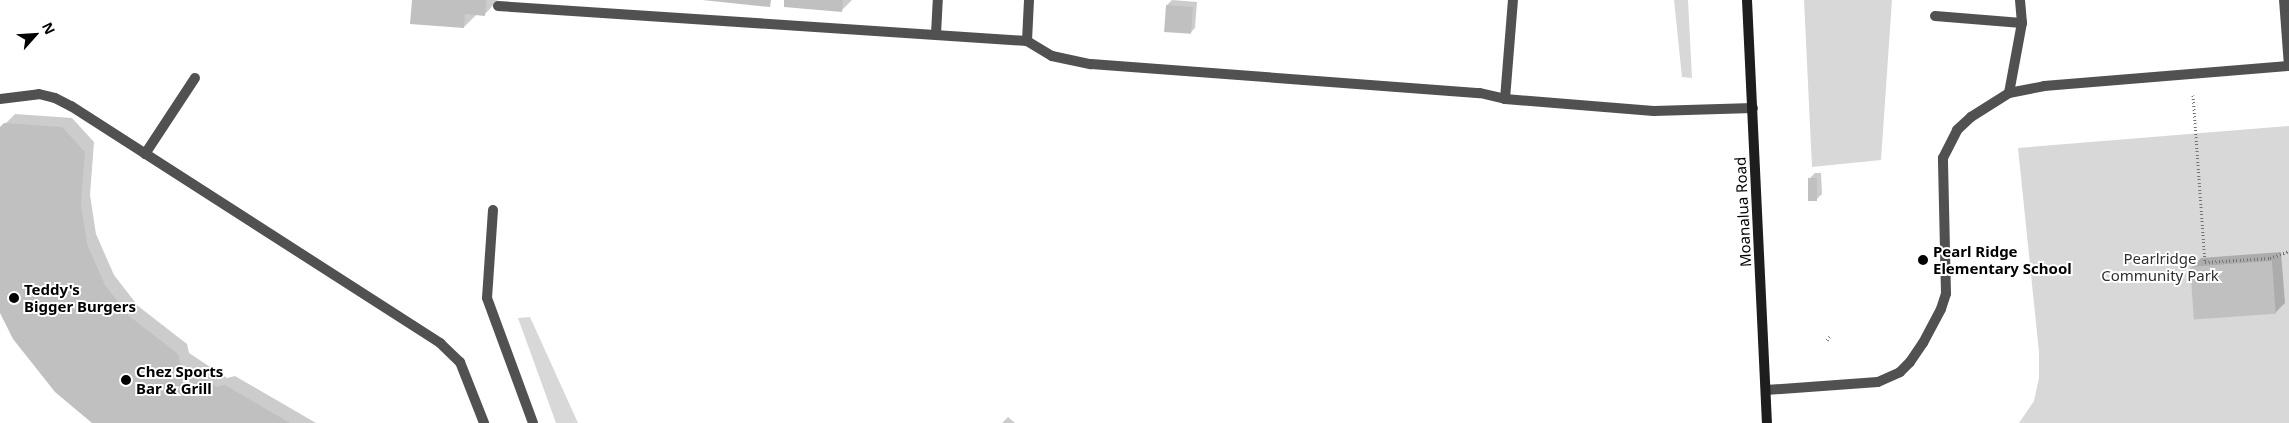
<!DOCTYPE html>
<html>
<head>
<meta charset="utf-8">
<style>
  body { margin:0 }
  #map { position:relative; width:2289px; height:423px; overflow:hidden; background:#fff; font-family:"Noto Sans",sans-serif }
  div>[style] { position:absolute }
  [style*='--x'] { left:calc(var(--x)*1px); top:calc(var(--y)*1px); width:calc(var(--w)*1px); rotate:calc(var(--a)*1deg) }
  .green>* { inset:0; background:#d8d8d8 }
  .shadow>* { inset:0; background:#0003 }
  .building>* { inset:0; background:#c0c0c0; transform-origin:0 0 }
  .path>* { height:3px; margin-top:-1.5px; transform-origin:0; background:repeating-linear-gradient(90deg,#737373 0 1px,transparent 0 3.5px) }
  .service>* { height:10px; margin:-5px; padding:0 5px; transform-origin:5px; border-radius:5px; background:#515151 }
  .secondary>* { height:10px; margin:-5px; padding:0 5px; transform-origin:5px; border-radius:5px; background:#1e1e1e }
  .dots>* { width:14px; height:14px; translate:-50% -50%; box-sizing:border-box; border:2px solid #fff; border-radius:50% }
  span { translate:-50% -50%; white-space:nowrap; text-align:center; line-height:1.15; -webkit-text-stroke:4px #fff; paint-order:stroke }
  .street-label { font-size:15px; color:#000 }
  .poi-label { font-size:15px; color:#000; font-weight:700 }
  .left { translate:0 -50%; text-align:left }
  .park-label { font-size:15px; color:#2f2f2f }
  .north { position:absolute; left:10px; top:10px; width:50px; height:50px; -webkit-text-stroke:4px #fff; paint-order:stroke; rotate:64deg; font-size:14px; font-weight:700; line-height:20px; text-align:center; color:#000 }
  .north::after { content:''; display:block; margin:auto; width:18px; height:22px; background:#000; clip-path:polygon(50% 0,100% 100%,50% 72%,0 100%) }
</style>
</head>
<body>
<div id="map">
  <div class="green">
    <i style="clip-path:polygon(1674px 0,1688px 0,1692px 78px,1682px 77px)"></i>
    <i style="clip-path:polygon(1804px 0,1892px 0,1881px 160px,1812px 167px)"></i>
    <i style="clip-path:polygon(2289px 126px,2289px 423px,2019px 423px,2034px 401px,2039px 378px,2039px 352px,2018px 148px)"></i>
    <i style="clip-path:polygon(530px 317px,578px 423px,556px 423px,518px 318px)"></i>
  </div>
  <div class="shadow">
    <i style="clip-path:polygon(413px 0,498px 0,485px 14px,477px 14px,464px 27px)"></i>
    <i style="clip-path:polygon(785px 0,852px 0,841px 11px)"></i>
    <i style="clip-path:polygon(1172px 0,1197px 2px,1195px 28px,1190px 33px,1167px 5px)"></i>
    <i style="clip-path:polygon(15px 114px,72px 118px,94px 142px,90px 195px,96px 234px,114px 275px,138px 306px,187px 344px,189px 353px,227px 378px,235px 376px,316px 423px,95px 423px,0 310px,0 129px)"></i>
    <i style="clip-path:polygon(1815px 173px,1821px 173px,1822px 194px,1817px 199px,1809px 179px)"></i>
    <i style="clip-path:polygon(2281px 252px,2285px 303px,2275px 313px,2192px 267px,2201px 258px)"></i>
    <i style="clip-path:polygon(1008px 417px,1015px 423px,1002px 423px)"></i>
  </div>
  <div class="building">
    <i style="clip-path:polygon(412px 0,486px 0,485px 16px,465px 14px,464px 28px,410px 24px)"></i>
    <i style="clip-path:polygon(702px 0,771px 0,770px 7px)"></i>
    <i style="clip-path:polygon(784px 0,843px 0,842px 12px,784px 7px)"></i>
    <i style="left:1166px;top:5px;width:27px;height:27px;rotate:4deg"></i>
    <i style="clip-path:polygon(4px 123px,62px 127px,85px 152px,81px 205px,87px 244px,105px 285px,129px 316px,178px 354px,180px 363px,217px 387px,225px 385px,290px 423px,92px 423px,55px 392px,13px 339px,0 313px,0 127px)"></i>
    <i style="left:1808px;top:178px;width:9px;height:23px"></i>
    <i style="left:2272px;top:261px;width:53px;height:82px;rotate:86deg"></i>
  </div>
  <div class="path">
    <i style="--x:2193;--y:95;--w:167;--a:85.9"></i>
    <i style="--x:2205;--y:262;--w:65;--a:-3.5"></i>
    <i style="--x:2270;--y:258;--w:20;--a:-20"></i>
    <i style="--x:1827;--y:340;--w:5;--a:-53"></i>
    <i style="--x:1832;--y:422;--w:1;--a:90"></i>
  </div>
  <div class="service">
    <i style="--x:498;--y:6;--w:530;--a:3.79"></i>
    <i style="--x:1027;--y:41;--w:29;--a:31"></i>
    <i style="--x:1052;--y:56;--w:40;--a:12"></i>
    <i style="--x:1091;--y:64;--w:390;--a:4.3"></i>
    <i style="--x:1480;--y:93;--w:26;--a:13"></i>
    <i style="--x:1505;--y:99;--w:149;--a:4.6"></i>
    <i style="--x:1654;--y:111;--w:99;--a:-1.7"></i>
    <i style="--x:1935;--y:16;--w:87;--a:4.6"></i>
    <i style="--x:936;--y:34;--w:34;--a:-87"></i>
    <i style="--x:1027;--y:41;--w:41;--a:-87.2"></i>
    <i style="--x:2009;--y:93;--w:71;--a:-79.5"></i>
    <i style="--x:2022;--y:23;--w:23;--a:-95"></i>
    <i style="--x:0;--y:99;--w:39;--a:-7"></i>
    <i style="--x:39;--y:94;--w:16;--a:14"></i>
    <i style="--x:55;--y:98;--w:18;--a:27"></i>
    <i style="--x:71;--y:106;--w:439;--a:32.7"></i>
    <i style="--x:440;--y:343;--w:28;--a:44"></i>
    <i style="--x:460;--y:362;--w:66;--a:68.5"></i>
    <i style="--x:1505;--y:99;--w:99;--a:-85.4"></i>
    <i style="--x:145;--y:154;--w:91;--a:-56.7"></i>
    <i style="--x:493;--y:210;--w:88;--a:93.9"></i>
    <i style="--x:487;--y:298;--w:133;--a:69.8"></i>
    <i style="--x:1766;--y:390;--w:112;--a:-4.1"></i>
    <i style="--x:1878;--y:382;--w:24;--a:-24"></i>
    <i style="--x:1900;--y:372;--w:14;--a:-45"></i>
    <i style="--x:1910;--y:362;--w:23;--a:-56"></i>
    <i style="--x:1923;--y:343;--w:38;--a:-62"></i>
    <i style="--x:1941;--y:309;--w:16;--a:-72"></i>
    <i style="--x:1946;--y:294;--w:136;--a:-91.3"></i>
    <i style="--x:1943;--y:158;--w:31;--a:-63"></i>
    <i style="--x:1957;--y:130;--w:19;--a:-43"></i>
    <i style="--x:1971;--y:117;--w:45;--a:-32.3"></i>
    <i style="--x:2009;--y:93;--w:36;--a:-11"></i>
    <i style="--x:2044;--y:86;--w:246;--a:-4.7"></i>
    <i style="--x:2289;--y:66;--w:66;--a:-94.3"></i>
  </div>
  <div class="secondary">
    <i style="--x:1747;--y:0;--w:423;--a:87.3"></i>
  </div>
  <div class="dots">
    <i style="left:1923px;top:260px;background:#000"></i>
    <i style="left:14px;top:298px;background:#000"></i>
    <i style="left:126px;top:380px;background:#000"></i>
  </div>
  <div class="street-label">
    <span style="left:1743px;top:212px;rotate:-93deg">Moanalua Road</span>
  </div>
  <div class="poi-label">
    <span class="left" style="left:1933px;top:260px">Pearl Ridge<br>Elementary School</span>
    <span class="left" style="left:24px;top:298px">Teddy's<br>Bigger Burgers</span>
    <span class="left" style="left:136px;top:380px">Chez Sports<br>Bar &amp; Grill</span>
  </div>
  <div class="park-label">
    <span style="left:2160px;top:267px">Pearlridge<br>Community Park</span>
  </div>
  <div class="north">N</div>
</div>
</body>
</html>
